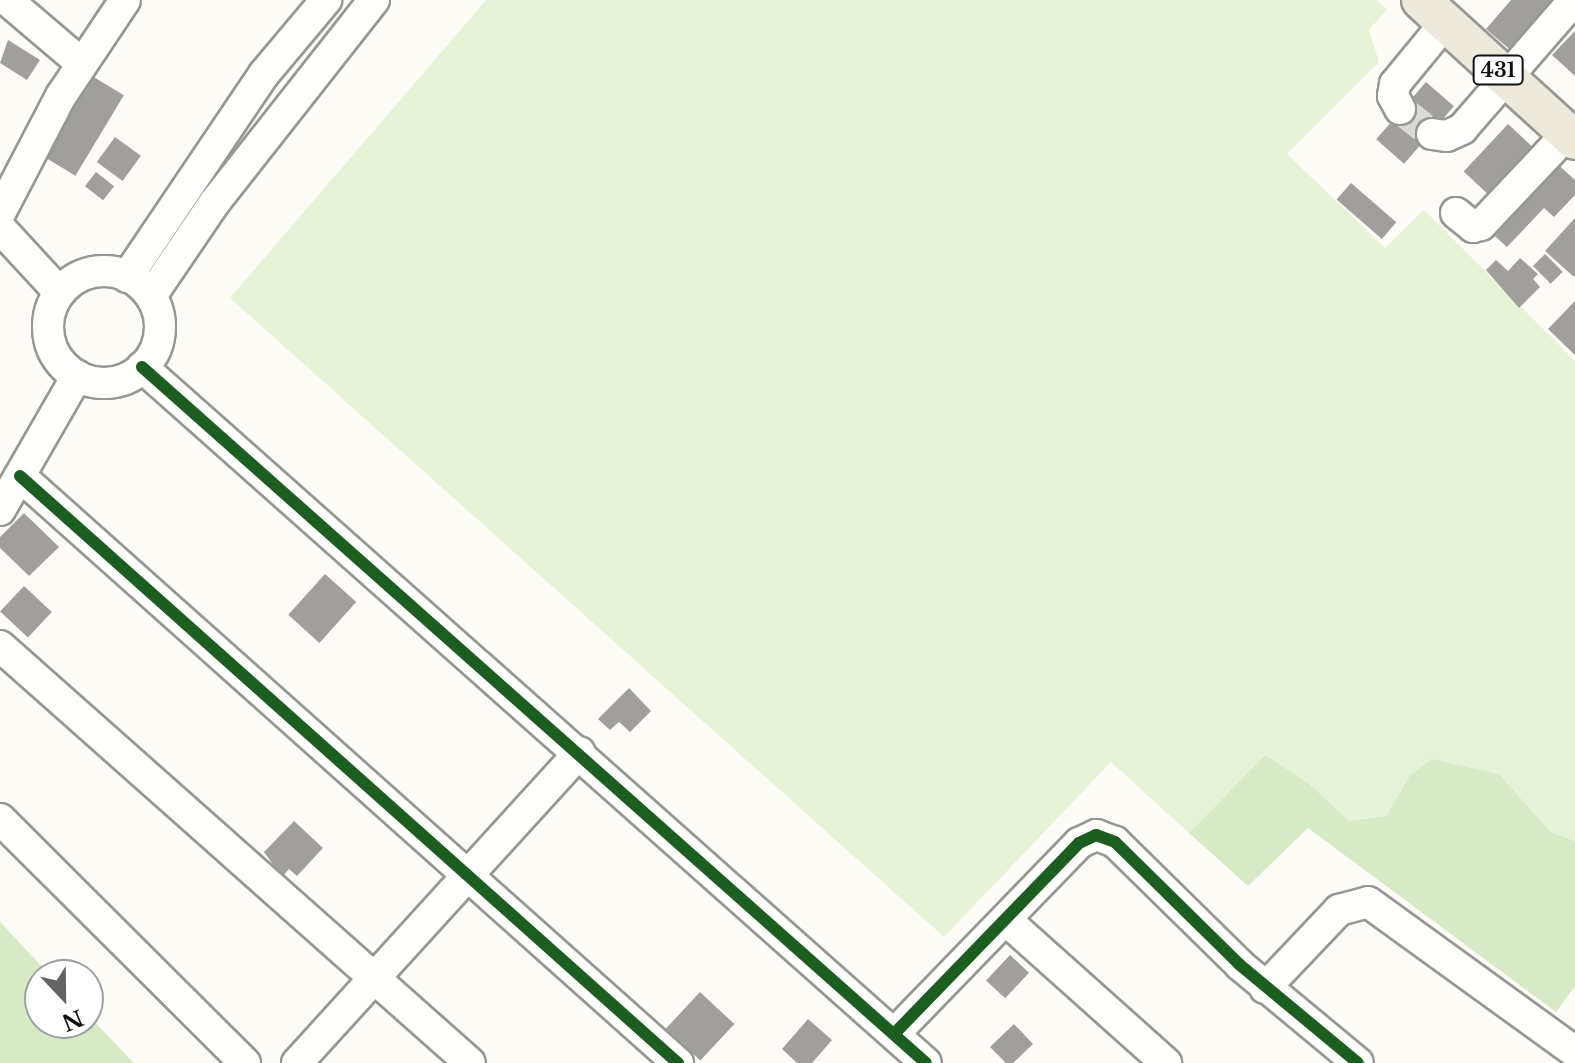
<!DOCTYPE html>
<html>
<head>
<meta charset="utf-8">
<style>
  body { margin:0 }
  #map { position:relative; width:1575px; height:1063px; overflow:hidden; background:#fdfcf7; font-family:"Libre Baskerville",serif }
  div>[style] { position:absolute }
  [style*='--x'] { left:calc(var(--x)*1px); top:calc(var(--y)*1px); width:calc(var(--w)*1px); rotate:calc(var(--a)*1deg) }
  .green>* { inset:0; background:#e7f3d7 }
  .forest>* { inset:0; background:#d8eac5 }
  .building>* { inset:0; background:#a19f9c; transform-origin:0 0 }
  .minor-tunnel>* { height:30px; margin-top:-15px; transform-origin:0; background:repeating-linear-gradient(90deg,#dad9d4 0 30px,transparent 0 45px) }
  .roads { filter:drop-shadow(2px 0 #979795) drop-shadow(-2px 0 #979795) drop-shadow(0 2px #979795) drop-shadow(0 -2px #979795) }
  .minor>* { height:30px; margin:-15px; padding:0 15px; transform-origin:15px; border-radius:15px; background:#fffffe }
  .minor>.ring { margin:-15px; padding:0; box-sizing:content-box; background:none; border:30px solid #fffffe; border-radius:50% }
  .major>* { height:38px; margin:-19px; padding:0 19px; transform-origin:19px; border-radius:19px; background:#ede9dc }
  .cycleway>* { height:12px; margin:-6px; padding:0 6px; transform-origin:6px; border-radius:6px; background:#1b5e20 }
  span { translate:-50% -50%; white-space:nowrap; text-align:center; line-height:1.15; -webkit-text-stroke:8px #fff; paint-order:stroke }
  .shield-label span { padding:2px 6px; background:#fff; border:2px solid; border-radius:6px; -webkit-text-stroke-width:0 }
  .shield-label { font-size:20px; color:#111; font-weight:700 }
  .north { position:absolute; left:24px; top:959px; width:80px; height:80px; box-sizing:border-box; background:#fff; border:2px solid #a0a0a0; border-radius:50%; rotate:158deg; font-size:22px; font-weight:700; line-height:32px; text-align:center; color:#111 }
  .north::after { content:''; display:block; margin:auto; width:28px; height:36px; background:#646362; clip-path:polygon(50% 0,100% 100%,50% 72%,0 100%) }
</style>
</head>
<body>
<div id="map">
  <div class="green">
    <i style="clip-path:polygon(486px 0,1376px 0,1387px 9px,1369px 30px,1379px 62px,1287px 154px,1385px 248px,1424px 210px,1575px 361px,1575px 841px,1551px 832px,1499px 774px,1409px 777px,1386px 816px,1348px 821px,1308px 783px,1264px 756px,1189px 833px,1111px 762px,944px 937px,230px 298px)"></i>
  </div>
  <div class="forest">
    <i style="clip-path:polygon(1265px 755px,1308px 783px,1349px 821px,1386px 816px,1409px 777px,1431px 759px,1499px 774px,1551px 832px,1575px 841px,1575px 986px,1556px 1012px,1308px 828px,1248px 886px,1189px 833px)"></i>
    <i style="clip-path:polygon(0 922px,50px 975px,40px 975px,40px 1023px,88px 1023px,88px 1015px,134px 1063px,0 1063px)"></i>
  </div>
  <div class="building">
    <i style="clip-path:polygon(1511px 0,1563px 0,1515px 54px,1486px 29px)"></i>
    <i style="clip-path:polygon(1575px 31px,1575px 76px,1552px 55px)"></i>
    <i style="clip-path:polygon(8px 40px,40px 60px,27px 80px,0 63px)"></i>
    <i style="left:87px;top:73px;width:43px;height:94px;rotate:31deg"></i>
    <i style="left:1426px;top:82px;width:37px;height:76px;rotate:41deg"></i>
    <i style="left:1508px;top:124px;width:38px;height:65px;rotate:43deg"></i>
    <i style="left:115px;top:137px;width:32px;height:31px;rotate:36deg"></i>
    <i style="clip-path:polygon(1553px 160px,1575px 180px,1575px 195px,1554px 217px,1544px 208px,1507px 247px,1487px 229px)"></i>
    <i style="left:96px;top:172px;width:23px;height:18px;rotate:38deg"></i>
    <i style="left:1351px;top:183px;width:60px;height:22px;rotate:41deg"></i>
    <i style="clip-path:polygon(1575px 218px,1575px 275px,1574px 277px,1545px 251px)"></i>
    <i style="left:1545px;top:254px;width:25px;height:17px;rotate:45deg"></i>
    <i style="clip-path:polygon(1520px 258px,1538px 274px,1533px 279px,1540px 287px,1519px 308px,1486px 270px,1496px 260px,1508px 271px)"></i>
    <i style="clip-path:polygon(1575px 301px,1575px 355px,1548px 329px)"></i>
    <i style="clip-path:polygon(24px 513px,59px 547px,29px 576px,0 548px,0 537px)"></i>
    <i style="left:325px;top:574px;width:42px;height:55px;rotate:42deg"></i>
    <i style="left:24px;top:586px;width:38px;height:35px;rotate:43deg"></i>
    <i style="clip-path:polygon(629px 688px,651px 711px,630px 732px,619px 722px,610px 730px,598px 719px)"></i>
    <i style="clip-path:polygon(294px 821px,323px 848px,297px 876px,289px 869px,282px 877px,264px 852px)"></i>
    <i style="left:1010px;top:955px;width:26px;height:35px;rotate:43deg"></i>
    <i style="left:700px;top:992px;width:47px;height:50px;rotate:43deg"></i>
    <i style="clip-path:polygon(808px 1019px,832px 1040px,812px 1063px,797px 1063px,782px 1049px)"></i>
    <i style="clip-path:polygon(1014px 1024px,1033px 1044px,1013px 1063px,1006px 1063px,990px 1047px)"></i>
  </div>
  <div class="minor-tunnel">
    <i style="--x:1400;--y:109;--w:41;--a:38"></i>
  </div>
  <div class="roads">
    <div class="minor">
      <i style="--x:7;--y:0;--w:97;--a:40.4"></i>
      <i style="--x:1400;--y:109;--w:15;--a:-118"></i>
      <i style="--x:1393;--y:96;--w:12;--a:-81"></i>
      <i style="--x:1395;--y:84;--w:80;--a:-50.6"></i>
      <i style="--x:1432;--y:134;--w:15;--a:8"></i>
      <i style="--x:1447;--y:136;--w:17;--a:-25"></i>
      <i style="--x:1462;--y:129;--w:171;--a:-49"></i>
      <i style="--x:0;--y:213;--w:132;--a:-62.5"></i>
      <i style="--x:61;--y:96;--w:115;--a:-56.3"></i>
      <i style="--x:1456;--y:213;--w:22;--a:39"></i>
      <i style="--x:1473;--y:227;--w:8;--a:-14"></i>
      <i style="--x:1481;--y:225;--w:125;--a:-46.6"></i>
      <i style="--x:0;--y:228;--w:88;--a:47.3"></i>
      <i class="ring" style="left:48px;top:271px;width:82px;height:82px"></i>
      <i style="--x:127;--y:277;--w:245;--a:-56"></i>
      <i style="--x:264;--y:74;--w:97;--a:-50"></i>
      <i style="--x:151;--y:296;--w:114;--a:-55.8"></i>
      <i style="--x:215;--y:202;--w:257;--a:-51.8"></i>
      <i style="--x:142;--y:367;--w:1048;--a:41.6"></i>
      <i style="--x:20;--y:476;--w:882;--a:41.74"></i>
      <i style="--x:0;--y:510;--w:155;--a:-60.1"></i>
      <i style="--x:0;--y:646;--w:628;--a:41.58"></i>
      <i style="--x:0;--y:819;--w:346;--a:44.9"></i>
      <i style="--x:1006;--y:920;--w:215;--a:41.8"></i>
      <i style="--x:1265;--y:988;--w:108;--a:-46.5"></i>
      <i style="--x:1339;--y:910;--w:30;--a:-15"></i>
      <i style="--x:1368;--y:902;--w:256;--a:35.9"></i>
      <i style="--x:894;--y:1034;--w:266;--a:-45.9"></i>
      <i style="--x:1079;--y:843;--w:19;--a:-25"></i>
      <i style="--x:1096;--y:835;--w:20;--a:20"></i>
      <i style="--x:1115;--y:842;--w:175;--a:44.5"></i>
      <i style="--x:1240;--y:965;--w:153;--a:39.7"></i>
      <i style="--x:297;--y:1063;--w:420;--a:-47.7"></i>
    </div>
    <div class="major">
      <i style="--x:1421;--y:0;--w:208;--a:42.3"></i>
    </div>
  </div>
  <div class="cycleway">
    <i style="--x:142;--y:367;--w:1048;--a:41.6"></i>
    <i style="--x:20;--y:476;--w:882;--a:41.74"></i>
    <i style="--x:894;--y:1034;--w:266;--a:-45.9"></i>
    <i style="--x:1079;--y:843;--w:19;--a:-25"></i>
    <i style="--x:1096;--y:835;--w:20;--a:20"></i>
    <i style="--x:1115;--y:842;--w:175;--a:44.5"></i>
    <i style="--x:1240;--y:965;--w:153;--a:39.7"></i>
  </div>
  <div class="shield-label">
    <span style="left:1498px;top:70px">431</span>
  </div>
  <div class="north">N</div>
</div>
</body>
</html>
